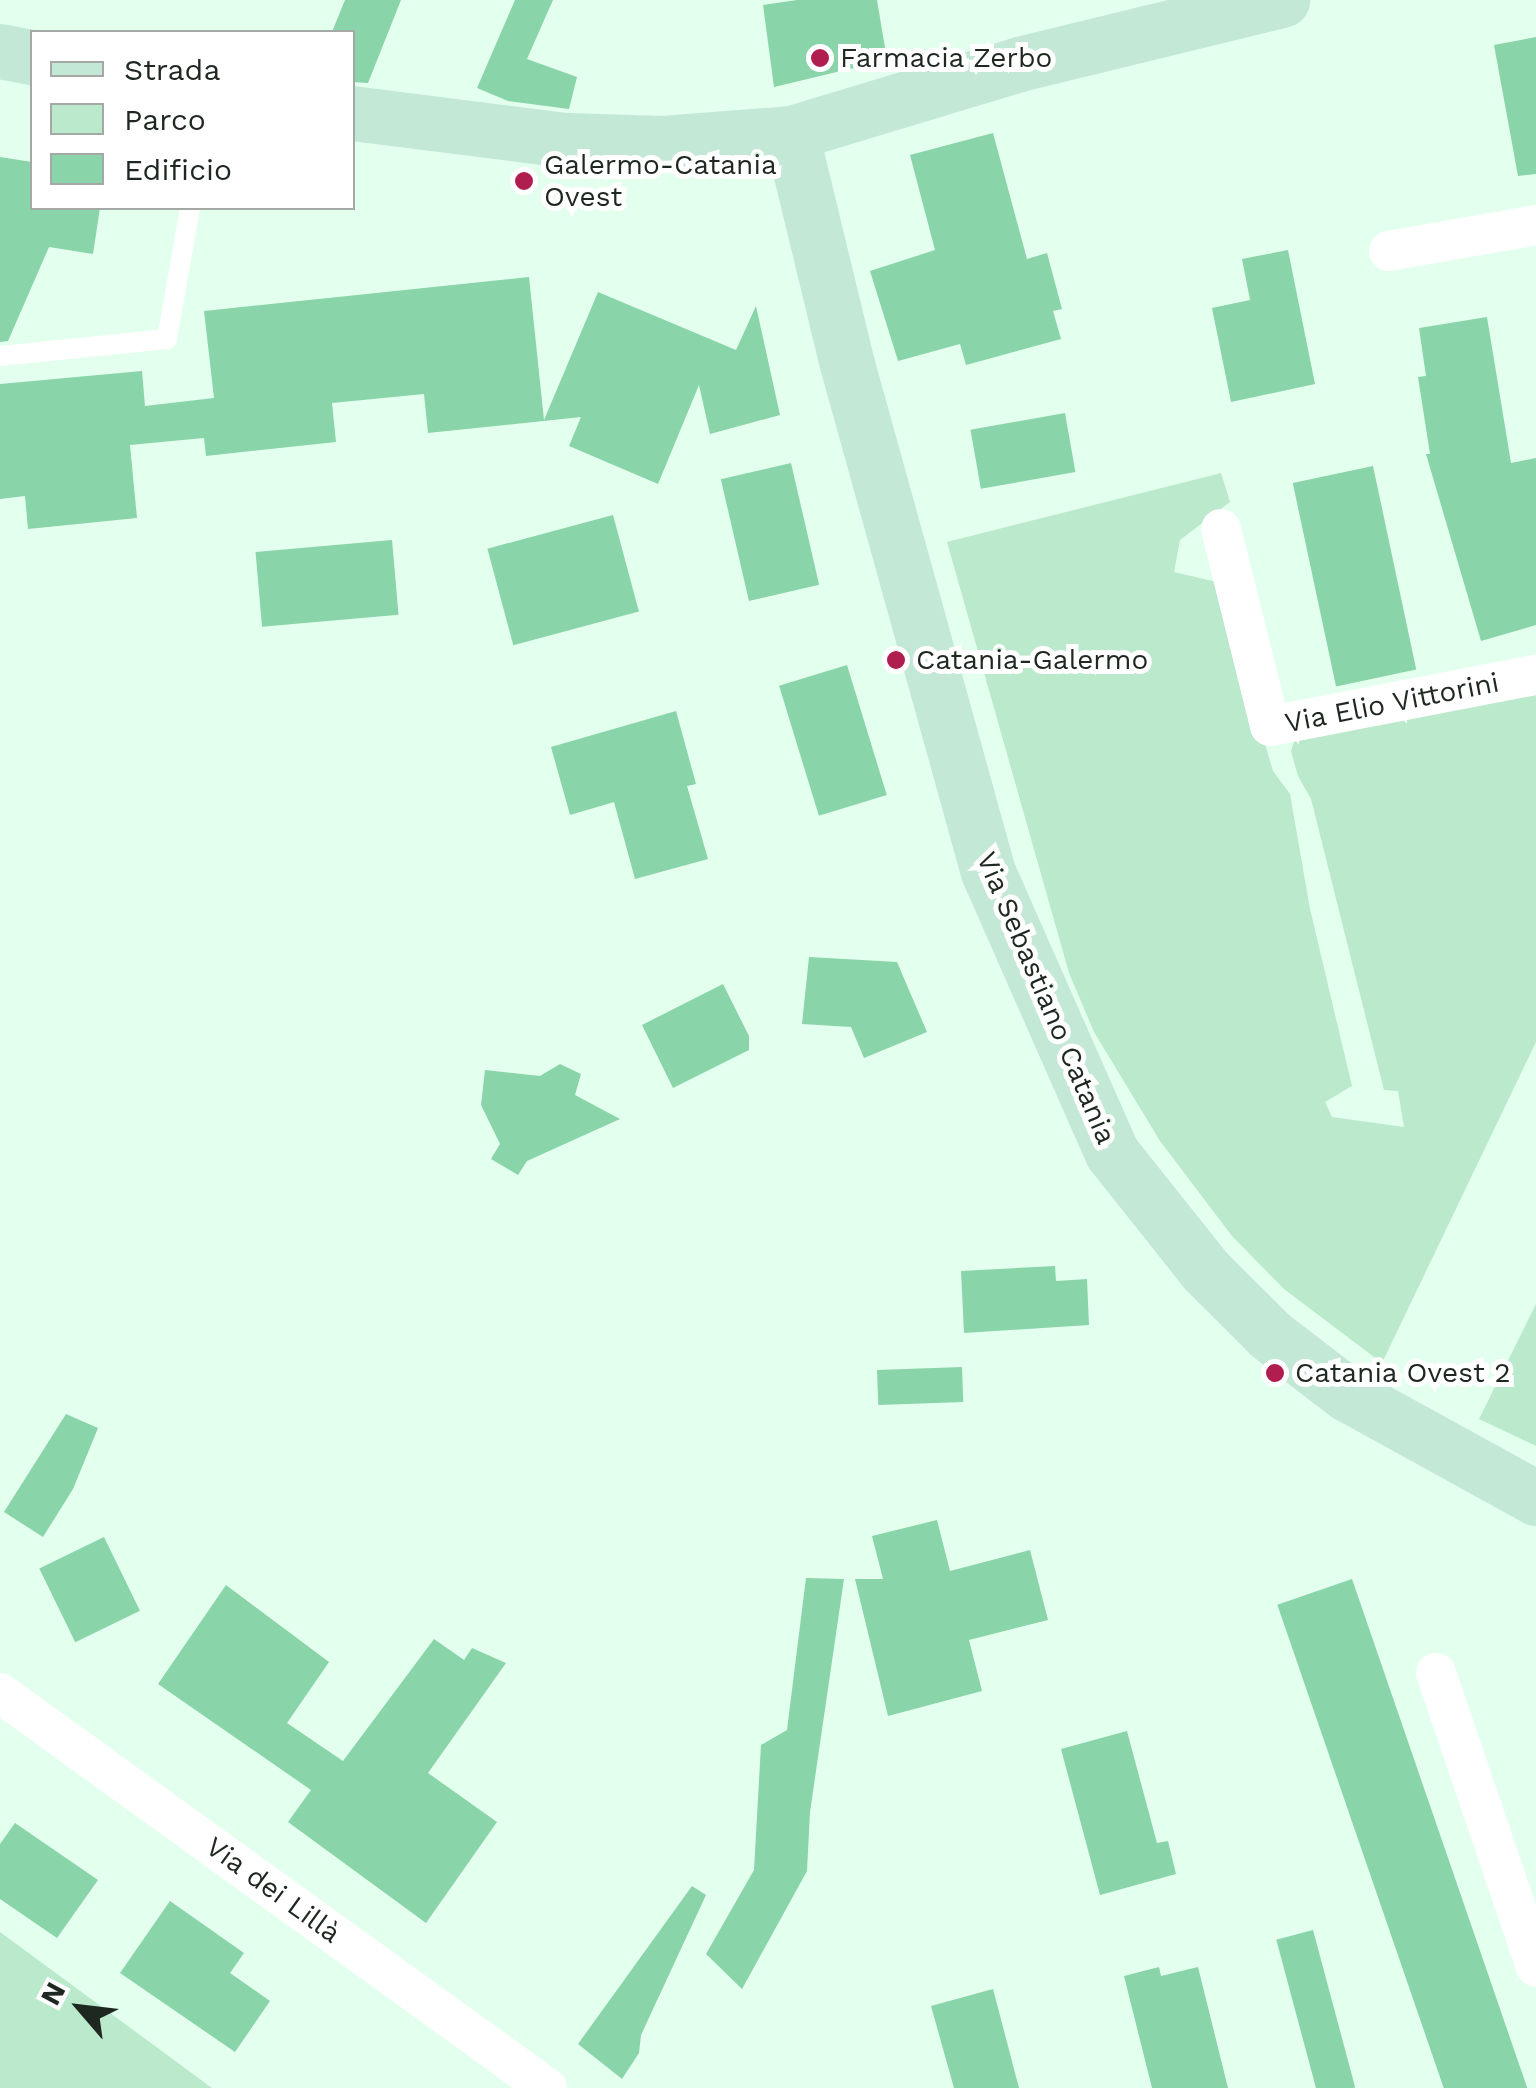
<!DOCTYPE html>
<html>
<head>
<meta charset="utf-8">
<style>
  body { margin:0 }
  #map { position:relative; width:1536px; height:2088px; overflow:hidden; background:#e3ffee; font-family:"Work Sans",sans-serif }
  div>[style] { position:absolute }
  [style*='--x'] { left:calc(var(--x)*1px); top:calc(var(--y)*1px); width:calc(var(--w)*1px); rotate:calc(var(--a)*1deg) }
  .green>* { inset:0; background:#bae9cc }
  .building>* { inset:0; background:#8ad4a9; transform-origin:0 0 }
  .lane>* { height:20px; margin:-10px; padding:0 10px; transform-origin:10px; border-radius:10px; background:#fff }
  .street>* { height:40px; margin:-20px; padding:0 20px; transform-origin:20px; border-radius:20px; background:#fff }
  .secondary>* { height:55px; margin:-27.5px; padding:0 27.5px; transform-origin:27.5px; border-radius:27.5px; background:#c4e8d6 }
  .dots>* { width:28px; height:28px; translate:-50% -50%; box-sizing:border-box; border:5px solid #fff; border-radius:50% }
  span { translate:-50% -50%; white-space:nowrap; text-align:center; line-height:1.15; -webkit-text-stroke:10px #fff; paint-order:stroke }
  .poi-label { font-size:28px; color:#1e2821 }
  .left { translate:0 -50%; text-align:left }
  .street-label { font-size:28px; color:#1e2821 }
  .legend { position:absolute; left:30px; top:30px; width:325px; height:180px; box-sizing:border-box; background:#fff; border:2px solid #a5a9a6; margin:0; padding:12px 18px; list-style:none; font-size:30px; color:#1e2821 }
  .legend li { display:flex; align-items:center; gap:20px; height:50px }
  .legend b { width:50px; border:2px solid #a5a9a6 }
  .north { position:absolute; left:30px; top:1958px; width:100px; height:100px; -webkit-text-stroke:8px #fff; paint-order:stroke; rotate:298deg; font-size:28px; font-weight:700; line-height:40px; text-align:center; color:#1e2821 }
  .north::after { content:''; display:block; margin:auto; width:35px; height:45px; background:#1e2821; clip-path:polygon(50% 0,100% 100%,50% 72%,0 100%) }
</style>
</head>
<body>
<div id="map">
  <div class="green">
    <i style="clip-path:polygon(1221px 473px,1230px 502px,1180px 540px,1174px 572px,1217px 582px,1273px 771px,1290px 794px,1310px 909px,1352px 1086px,1325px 1102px,1332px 1117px,1404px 1127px,1398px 1091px,1384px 1090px,1311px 799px,1298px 776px,1291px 751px,1294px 742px,1301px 733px,1536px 691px,1536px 1042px,1382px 1363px,1284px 1289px,1232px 1236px,1160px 1141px,1094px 1032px,1069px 973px,947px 542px)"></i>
    <i style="clip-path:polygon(1536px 1304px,1536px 1446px,1479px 1419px)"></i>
    <i style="clip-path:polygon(0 1932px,212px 2088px,0 2088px)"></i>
  </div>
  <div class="building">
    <i style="clip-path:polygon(345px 0,401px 0,368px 83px,352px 82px,352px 32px,332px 32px)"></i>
    <i style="clip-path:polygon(515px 0,553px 0,527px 59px,577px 77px,569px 109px,508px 101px,477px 88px)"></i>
    <i style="clip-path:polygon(797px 0,877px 0,887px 60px,774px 87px,763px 5px)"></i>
    <i style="clip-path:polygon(1536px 37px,1536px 174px,1518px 176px,1494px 45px)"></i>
    <i style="clip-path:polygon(993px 133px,1027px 259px,1047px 253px,1062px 309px,1053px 311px,1061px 339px,966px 365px,960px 344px,898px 361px,870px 271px,935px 250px,910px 155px)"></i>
    <i style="clip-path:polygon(0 157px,32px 162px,32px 208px,100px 208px,93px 254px,49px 247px,8px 341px,0 342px)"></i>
    <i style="clip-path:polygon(1288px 250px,1315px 384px,1231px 402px,1212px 308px,1250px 300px,1242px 259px)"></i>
    <i style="clip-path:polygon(529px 277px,544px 420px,598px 292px,736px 350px,756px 306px,780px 415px,710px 434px,699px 385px,658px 484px,569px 446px,581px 417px,428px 433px,424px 394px,332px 403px,336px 442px,206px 456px,204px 438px,130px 445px,137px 518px,28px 529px,25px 496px,0 499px,0 384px,142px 371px,145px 406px,214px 398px,204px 311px)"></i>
    <i style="clip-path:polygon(1487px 317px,1511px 463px,1536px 458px,1536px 625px,1481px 641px,1426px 454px,1430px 454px,1418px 377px,1426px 376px,1419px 328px)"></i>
    <i style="left:1065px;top:413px;width:60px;height:96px;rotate:80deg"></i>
    <i style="left:791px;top:463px;width:125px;height:72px;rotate:77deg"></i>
    <i style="left:1373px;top:466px;width:208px;height:82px;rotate:78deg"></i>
    <i style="left:613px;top:515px;width:100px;height:130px;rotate:75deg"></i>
    <i style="left:392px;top:540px;width:75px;height:137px;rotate:85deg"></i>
    <i style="left:847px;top:665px;width:136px;height:71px;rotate:73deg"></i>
    <i style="clip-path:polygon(676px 711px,696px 784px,687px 786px,708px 859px,635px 879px,614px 802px,570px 815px,551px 747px)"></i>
    <i style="clip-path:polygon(809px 957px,897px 962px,927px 1032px,864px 1058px,851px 1027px,802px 1024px)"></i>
    <i style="clip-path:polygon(723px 984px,749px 1036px,749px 1050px,673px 1088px,642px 1025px)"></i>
    <i style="clip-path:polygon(560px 1064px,581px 1074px,575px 1095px,620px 1119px,527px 1161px,518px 1175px,491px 1159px,500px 1144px,481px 1105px,485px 1070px,540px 1076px)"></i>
    <i style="clip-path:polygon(1055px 1266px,1056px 1281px,1087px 1279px,1089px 1325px,964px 1333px,961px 1271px)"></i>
    <i style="left:962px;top:1367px;width:35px;height:85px;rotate:88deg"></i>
    <i style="clip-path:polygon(66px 1414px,98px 1428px,73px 1489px,43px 1537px,4px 1512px)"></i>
    <i style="clip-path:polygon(937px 1520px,950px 1571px,1030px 1550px,1048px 1620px,969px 1640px,982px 1691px,888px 1716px,855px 1579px,883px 1579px,872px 1536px)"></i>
    <i style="left:104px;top:1537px;width:82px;height:72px;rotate:64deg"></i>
    <i style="clip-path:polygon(806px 1578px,844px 1579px,810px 1812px,807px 1871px,742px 1989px,706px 1954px,754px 1870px,761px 1745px,787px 1730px)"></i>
    <i style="left:1352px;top:1579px;width:539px;height:79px;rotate:71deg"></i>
    <i style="clip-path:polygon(226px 1585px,329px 1662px,287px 1723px,343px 1761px,434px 1639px,464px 1660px,472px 1648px,506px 1663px,428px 1773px,497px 1822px,426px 1923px,288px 1822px,311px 1790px,158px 1684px)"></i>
    <i style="clip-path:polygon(1127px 1731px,1157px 1843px,1168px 1841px,1176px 1874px,1100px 1895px,1061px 1749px)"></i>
    <i style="clip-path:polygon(15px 1823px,98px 1880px,57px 1938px,0 1899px,0 1844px)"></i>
    <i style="clip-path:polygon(692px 1886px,706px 1895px,641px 2035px,639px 2053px,622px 2079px,578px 2044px)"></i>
    <i style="clip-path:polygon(170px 1901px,244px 1953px,230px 1973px,270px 2001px,235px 2052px,120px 1973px)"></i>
    <i style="left:1313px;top:1930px;width:163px;height:38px;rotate:75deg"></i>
    <i style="clip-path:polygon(1159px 1967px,1161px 1976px,1198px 1967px,1228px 2088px,1152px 2088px,1124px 1976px)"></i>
    <i style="clip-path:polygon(993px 1989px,1019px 2088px,954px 2088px,931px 2006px)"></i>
  </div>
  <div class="lane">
    <i style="--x:0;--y:356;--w:168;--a:-5.8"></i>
    <i style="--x:167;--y:339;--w:133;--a:-80"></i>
  </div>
  <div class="street">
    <i style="--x:1389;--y:251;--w:149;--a:-10"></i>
    <i style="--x:1221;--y:529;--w:203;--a:76"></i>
    <i style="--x:1270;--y:726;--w:271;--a:-10.9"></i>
    <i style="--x:1436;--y:1673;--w:310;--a:71.2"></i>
    <i style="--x:0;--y:1693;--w:675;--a:35.83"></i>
  </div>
  <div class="secondary">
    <i style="--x:0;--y:51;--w:33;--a:11"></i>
    <i style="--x:352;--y:113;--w:217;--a:7.2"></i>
    <i style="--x:567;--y:140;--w:95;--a:1.8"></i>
    <i style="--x:662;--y:143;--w:129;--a:-4.4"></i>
    <i style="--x:791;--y:133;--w:238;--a:-16.8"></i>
    <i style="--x:1019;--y:64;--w:271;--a:-13.7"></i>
    <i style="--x:791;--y:133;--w:238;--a:76.4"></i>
    <i style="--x:847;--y:364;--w:527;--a:74.49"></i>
    <i style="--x:988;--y:872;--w:307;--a:66.2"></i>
    <i style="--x:1112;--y:1153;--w:149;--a:51.5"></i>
    <i style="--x:1205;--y:1270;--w:92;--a:45"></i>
    <i style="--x:1270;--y:1335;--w:97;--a:37.5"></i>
    <i style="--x:1347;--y:1394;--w:216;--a:28.8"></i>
  </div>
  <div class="dots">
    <i style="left:820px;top:58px;background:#b01e4f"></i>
    <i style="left:524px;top:181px;background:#b01e4f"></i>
    <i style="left:896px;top:660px;background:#b01e4f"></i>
    <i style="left:1275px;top:1373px;background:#b01e4f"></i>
  </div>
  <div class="poi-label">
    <span class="left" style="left:840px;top:58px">Farmacia Zerbo</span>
    <span class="left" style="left:544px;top:181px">Galermo-Catania<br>Ovest</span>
    <span class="left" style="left:916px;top:660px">Catania-Galermo</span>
    <span class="left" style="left:1295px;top:1373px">Catania Ovest 2</span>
  </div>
  <div class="street-label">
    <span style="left:1392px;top:703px;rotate:-11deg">Via Elio Vittorini</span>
    <span style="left:1046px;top:998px;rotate:67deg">Via Sebastiano Catania</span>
    <span style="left:273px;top:1890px;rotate:36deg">Via dei Lillà</span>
  </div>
  <ul class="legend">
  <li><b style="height:12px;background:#c4e8d6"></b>Strada</li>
  <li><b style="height:28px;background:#bae9cc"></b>Parco</li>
  <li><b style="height:28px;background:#8ad4a9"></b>Edificio</li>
  </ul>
  <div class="north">N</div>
</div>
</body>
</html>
